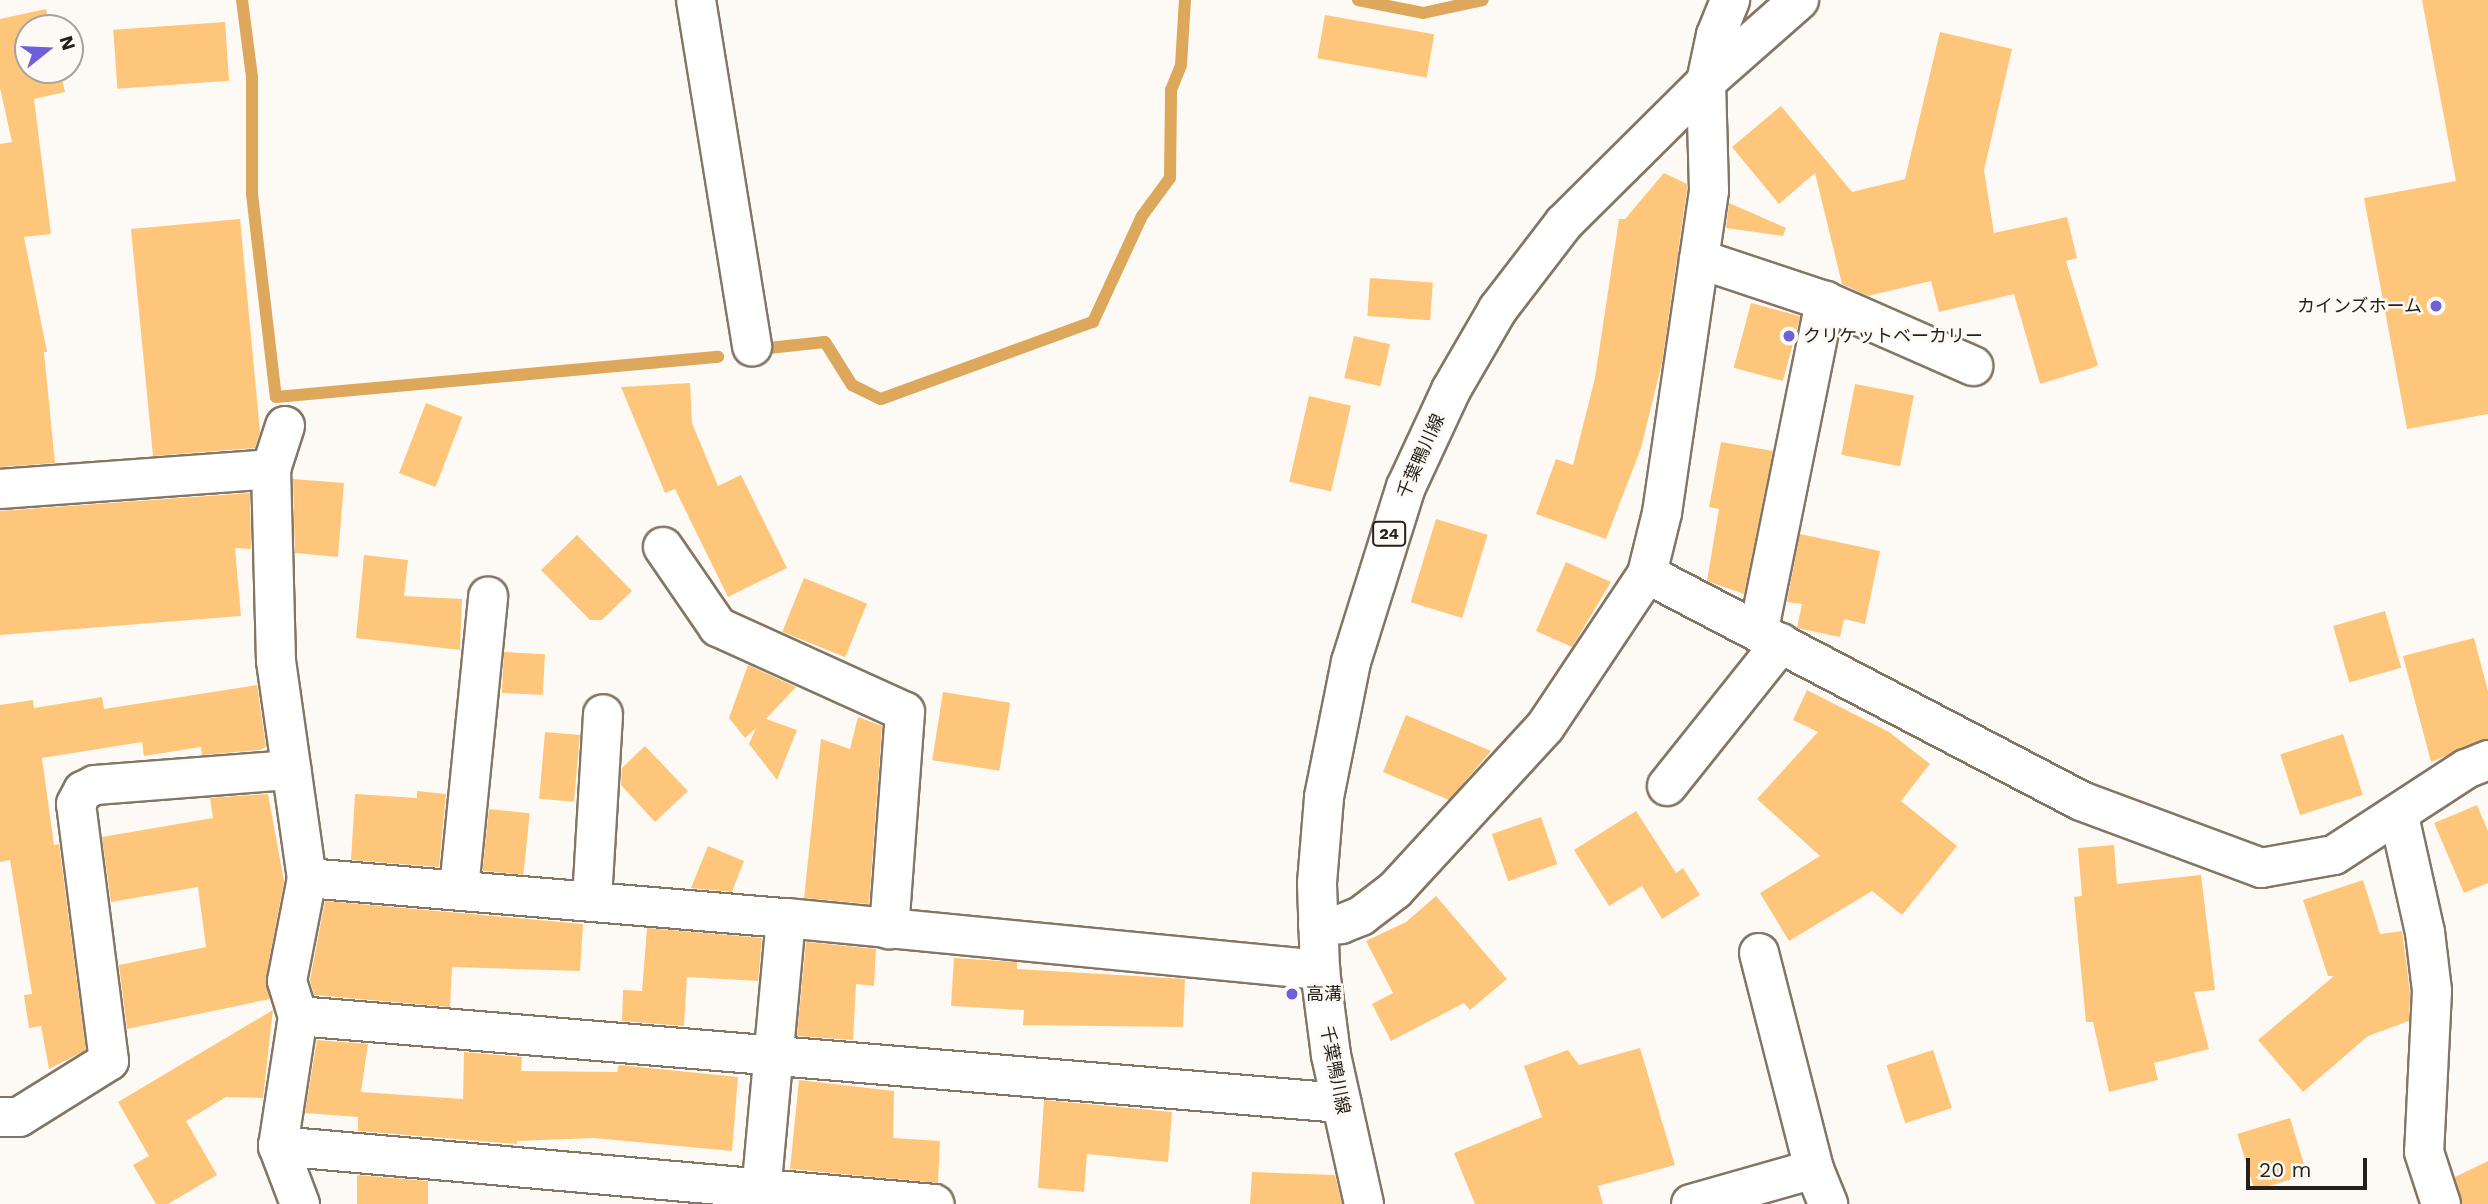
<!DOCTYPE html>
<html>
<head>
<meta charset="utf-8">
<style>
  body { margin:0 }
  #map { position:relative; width:2488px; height:1204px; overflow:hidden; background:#fdfaf6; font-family:"Work Sans","Noto Sans JP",sans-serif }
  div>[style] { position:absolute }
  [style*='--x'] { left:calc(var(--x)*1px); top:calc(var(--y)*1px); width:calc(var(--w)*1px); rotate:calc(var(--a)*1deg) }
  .stream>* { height:12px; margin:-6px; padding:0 6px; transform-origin:6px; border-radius:6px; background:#dda75c }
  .building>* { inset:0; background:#fec67b; transform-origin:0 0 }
  .roads { filter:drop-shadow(2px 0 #837665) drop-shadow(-2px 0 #837665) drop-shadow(0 2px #837665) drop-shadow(0 -2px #837665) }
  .street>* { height:38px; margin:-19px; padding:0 19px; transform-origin:19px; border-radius:19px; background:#fff }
  .primary>* { height:38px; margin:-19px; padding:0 19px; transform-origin:19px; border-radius:19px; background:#fff }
  .dots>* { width:19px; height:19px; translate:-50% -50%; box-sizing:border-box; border:4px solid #fdfaf6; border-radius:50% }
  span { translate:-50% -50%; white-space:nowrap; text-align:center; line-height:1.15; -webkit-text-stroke:5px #fdfaf6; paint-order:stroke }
  .shield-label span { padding:2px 5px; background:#fdfaf6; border:2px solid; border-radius:5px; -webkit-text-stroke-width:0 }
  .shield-label { font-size:16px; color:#241f18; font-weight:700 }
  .poi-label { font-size:18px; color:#241f18 }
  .right { translate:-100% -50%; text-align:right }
  .left { translate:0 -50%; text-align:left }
  .street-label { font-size:18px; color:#241f18 }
  .north { position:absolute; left:14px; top:14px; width:70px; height:70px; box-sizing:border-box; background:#fdfaf6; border:2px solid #a6a29d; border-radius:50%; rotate:72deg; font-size:19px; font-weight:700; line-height:28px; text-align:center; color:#241f18 }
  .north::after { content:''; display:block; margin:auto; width:24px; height:32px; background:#6d60da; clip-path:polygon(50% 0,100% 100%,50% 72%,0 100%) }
  .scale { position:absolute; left:2246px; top:1158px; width:121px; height:32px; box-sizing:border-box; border:4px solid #241f18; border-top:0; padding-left:9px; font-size:21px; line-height:24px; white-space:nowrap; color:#241f18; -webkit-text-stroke:5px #fdfaf6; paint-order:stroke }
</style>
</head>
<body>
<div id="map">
  <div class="stream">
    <i style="--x:242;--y:0;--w:78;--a:82.6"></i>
    <i style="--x:252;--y:77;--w:117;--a:90"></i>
    <i style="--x:252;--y:194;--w:204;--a:83.3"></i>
    <i style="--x:276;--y:397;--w:444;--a:-5.2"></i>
    <i style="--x:1358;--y:0;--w:66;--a:11.3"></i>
    <i style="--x:1423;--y:13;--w:61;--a:-12.2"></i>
    <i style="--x:769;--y:348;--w:56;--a:-6.1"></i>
    <i style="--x:825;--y:342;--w:51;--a:57.9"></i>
    <i style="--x:852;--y:385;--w:32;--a:26"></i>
    <i style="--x:881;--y:399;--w:226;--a:-20"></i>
    <i style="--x:1093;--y:322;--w:117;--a:-65.2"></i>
    <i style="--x:1142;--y:216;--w:47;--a:-53.6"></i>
    <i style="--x:1170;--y:178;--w:88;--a:-89.3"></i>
    <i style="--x:1171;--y:90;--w:27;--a:-68"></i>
    <i style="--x:1181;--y:65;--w:65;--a:-86.5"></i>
  </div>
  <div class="building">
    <i style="clip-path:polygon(2422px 0,2488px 0,2488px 414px,2407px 429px,2364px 198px,2456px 181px)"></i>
    <i style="clip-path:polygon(46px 9px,51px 28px,28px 28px,28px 70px,60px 70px,65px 92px,34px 99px,51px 234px,24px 237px,47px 352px,44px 352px,55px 463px,0 467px,0 144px,12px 142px,0 88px,0 19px)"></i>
    <i style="left:1325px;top:15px;width:111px;height:44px;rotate:10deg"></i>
    <i style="left:225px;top:22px;width:59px;height:112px;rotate:86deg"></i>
    <i style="clip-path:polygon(1940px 32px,2012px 49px,1984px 170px,1994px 233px,2067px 217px,2077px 258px,2066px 261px,2098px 365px,2092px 368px,2040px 384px,2014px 294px,1939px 312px,1931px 281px,1868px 296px,1842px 284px,1815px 173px,1779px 204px,1732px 147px,1781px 106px,1852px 192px,1905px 179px)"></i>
    <i style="clip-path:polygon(1664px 173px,1687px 184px,1687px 189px,1662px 363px,1641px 448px,1606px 539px,1536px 514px,1556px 459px,1573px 465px,1595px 378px,1619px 219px,1625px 219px)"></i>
    <i style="clip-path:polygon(1729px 203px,1786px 228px,1783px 236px,1726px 228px)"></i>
    <i style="clip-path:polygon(240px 219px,260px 432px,255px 448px,153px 456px,131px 229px)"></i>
    <i style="left:1370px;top:278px;width:63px;height:38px;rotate:4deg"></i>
    <i style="left:1751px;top:303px;width:51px;height:67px;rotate:15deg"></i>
    <i style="left:1354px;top:336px;width:37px;height:43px;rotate:13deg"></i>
    <i style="clip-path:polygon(690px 383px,692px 423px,718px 486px,741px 475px,787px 568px,728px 597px,675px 489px,665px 493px,621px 387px)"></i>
    <i style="left:1855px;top:384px;width:60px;height:72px;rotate:11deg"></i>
    <i style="left:1309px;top:396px;width:43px;height:88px;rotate:13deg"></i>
    <i style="left:426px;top:403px;width:39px;height:75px;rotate:21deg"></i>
    <i style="clip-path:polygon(1721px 442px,1773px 451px,1744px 594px,1707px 581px,1719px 509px,1709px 507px)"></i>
    <i style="clip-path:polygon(293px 479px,344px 483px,338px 557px,295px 553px)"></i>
    <i style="clip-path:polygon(250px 493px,251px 549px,235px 548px,241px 616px,0 635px,0 511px)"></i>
    <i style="left:1436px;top:519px;width:54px;height:87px;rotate:17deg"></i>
    <i style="clip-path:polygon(1800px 534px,1880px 551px,1865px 624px,1844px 619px,1840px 637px,1797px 628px,1802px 604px,1787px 602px)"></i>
    <i style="clip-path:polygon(577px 535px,632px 591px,602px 620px,590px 620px,541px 570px)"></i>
    <i style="clip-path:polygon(364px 555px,408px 560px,404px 596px,462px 599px,460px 650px,356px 638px)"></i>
    <i style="clip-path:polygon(1566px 562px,1611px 582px,1572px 647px,1536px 631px)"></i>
    <i style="left:804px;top:578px;width:68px;height:58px;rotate:22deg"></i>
    <i style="left:2385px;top:611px;width:59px;height:54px;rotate:74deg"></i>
    <i style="clip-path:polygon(2474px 638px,2488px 691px,2488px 739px,2431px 762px,2403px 656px)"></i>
    <i style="left:504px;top:652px;width:41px;height:41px;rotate:3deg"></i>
    <i style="clip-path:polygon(748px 665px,796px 687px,766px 719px,797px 730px,777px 780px,749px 744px,756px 728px,745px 738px,729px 718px)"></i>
    <i style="clip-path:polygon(257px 685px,266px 747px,260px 750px,202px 755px,201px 747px,144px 756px,142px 742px,42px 758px,54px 845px,59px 844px,86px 1050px,49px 1069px,41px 1026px,29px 1028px,24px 995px,32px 994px,10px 860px,0 862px,0 705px,33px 700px,34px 708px,102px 697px,104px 709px)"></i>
    <i style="clip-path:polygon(1807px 690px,1889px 732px,1930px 764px,1901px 801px,1957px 846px,1902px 915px,1872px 891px,1789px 941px,1760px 893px,1820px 856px,1757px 799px,1818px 732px,1793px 720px)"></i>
    <i style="left:943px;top:692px;width:68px;height:69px;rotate:9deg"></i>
    <i style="clip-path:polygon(1406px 715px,1491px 751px,1449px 800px,1383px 772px)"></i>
    <i style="clip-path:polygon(858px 717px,882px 726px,869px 904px,804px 898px,821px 739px,850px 749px)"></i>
    <i style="left:545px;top:732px;width:35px;height:67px;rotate:5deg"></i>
    <i style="left:2343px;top:734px;width:64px;height:66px;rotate:72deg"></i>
    <i style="clip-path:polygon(645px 746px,688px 791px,655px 822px,621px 785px,622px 768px)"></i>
    <i style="clip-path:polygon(417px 791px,446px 794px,439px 867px,351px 860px,355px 794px,417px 798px)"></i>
    <i style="clip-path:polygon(268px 794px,284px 881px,266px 977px,270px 999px,127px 1029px,119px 965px,206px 947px,198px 887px,111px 902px,102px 837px,213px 818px,210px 798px)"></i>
    <i style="clip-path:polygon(2477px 805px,2488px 831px,2488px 883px,2464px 893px,2434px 823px)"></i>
    <i style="left:489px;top:809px;width:41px;height:62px;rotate:6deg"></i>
    <i style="clip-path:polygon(1636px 811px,1676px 873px,1683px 868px,1700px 895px,1662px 919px,1642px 886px,1609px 906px,1574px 850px)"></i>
    <i style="left:1541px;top:817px;width:50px;height:52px;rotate:71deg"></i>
    <i style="clip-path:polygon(2114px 845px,2117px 884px,2201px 875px,2215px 990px,2194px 992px,2209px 1049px,2154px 1063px,2158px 1080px,2109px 1092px,2093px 1022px,2086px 1022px,2074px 897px,2082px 896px,2078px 848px)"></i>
    <i style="clip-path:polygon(708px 846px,744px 861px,732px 892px,691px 888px)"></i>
    <i style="clip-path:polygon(2363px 880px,2380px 934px,2402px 931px,2410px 992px,2409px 1021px,2368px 1036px,2303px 1092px,2258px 1040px,2334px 976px,2328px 976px,2303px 900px)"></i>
    <i style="clip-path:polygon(1436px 896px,1507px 979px,1470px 1010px,1464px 1003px,1391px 1041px,1372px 1004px,1393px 993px,1366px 941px,1406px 922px)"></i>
    <i style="clip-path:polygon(325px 901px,583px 924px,580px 971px,452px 967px,450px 1007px,314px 995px,310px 980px)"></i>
    <i style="clip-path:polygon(647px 928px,762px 938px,758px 981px,687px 977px,684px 1026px,622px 1021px,623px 990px,642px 991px)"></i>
    <i style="clip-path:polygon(806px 942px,876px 949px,874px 986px,856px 984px,853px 1040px,797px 1036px)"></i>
    <i style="clip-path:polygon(954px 958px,1017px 962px,1017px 969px,1185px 979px,1183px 1027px,1023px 1025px,1024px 1010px,951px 1006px)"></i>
    <i style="clip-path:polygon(273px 1010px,263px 1098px,226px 1097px,186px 1121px,217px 1175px,168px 1204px,156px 1204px,133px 1165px,149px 1156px,118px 1102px)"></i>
    <i style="clip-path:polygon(317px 1040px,368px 1044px,361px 1092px,463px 1099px,464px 1052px,522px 1057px,521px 1071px,617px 1072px,619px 1065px,738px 1077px,732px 1151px,594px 1138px,517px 1141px,517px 1144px,358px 1131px,358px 1117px,305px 1113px)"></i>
    <i style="clip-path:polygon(1640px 1048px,1675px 1165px,1598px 1186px,1603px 1204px,1475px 1204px,1454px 1153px,1542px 1117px,1524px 1066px,1568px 1050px,1579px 1065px)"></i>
    <i style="left:1933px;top:1050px;width:61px;height:49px;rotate:72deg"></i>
    <i style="clip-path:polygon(799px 1080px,894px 1091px,893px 1138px,940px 1141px,938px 1183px,790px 1169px)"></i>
    <i style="clip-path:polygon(1044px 1100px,1172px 1112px,1168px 1162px,1087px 1154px,1084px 1192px,1038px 1188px)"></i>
    <i style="left:2290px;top:1118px;width:59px;height:55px;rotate:73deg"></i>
    <i style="clip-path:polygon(2488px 1161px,2488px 1204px,2462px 1204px,2455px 1177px)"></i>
    <i style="clip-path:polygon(1252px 1172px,1335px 1175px,1342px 1204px,1250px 1204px)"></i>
    <i style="clip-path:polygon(357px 1175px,428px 1181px,428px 1204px,357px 1204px)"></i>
  </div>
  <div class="roads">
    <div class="street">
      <i style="--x:696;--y:0;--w:351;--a:80.8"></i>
      <i style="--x:1699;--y:259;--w:133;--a:18.4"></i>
      <i style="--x:1825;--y:301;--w:162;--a:23.7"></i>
      <i style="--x:285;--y:426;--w:45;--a:108"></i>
      <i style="--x:271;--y:469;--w:192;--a:88.5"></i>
      <i style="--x:276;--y:661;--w:219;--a:81.9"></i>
      <i style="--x:307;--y:878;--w:105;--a:101"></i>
      <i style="--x:287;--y:981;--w:37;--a:73"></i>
      <i style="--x:298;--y:1016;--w:132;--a:98.7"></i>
      <i style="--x:278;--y:1146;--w:62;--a:69.2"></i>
      <i style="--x:0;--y:489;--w:272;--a:-4.2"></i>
      <i style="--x:663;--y:547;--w:97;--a:55.5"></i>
      <i style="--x:718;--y:627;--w:205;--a:24.4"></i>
      <i style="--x:905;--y:712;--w:218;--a:94.2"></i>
      <i style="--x:1647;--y:574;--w:490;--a:27.6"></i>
      <i style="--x:2081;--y:801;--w:192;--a:20.4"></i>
      <i style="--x:2261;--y:868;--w:74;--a:-10.1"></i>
      <i style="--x:2334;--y:855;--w:158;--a:-33.1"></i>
      <i style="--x:2466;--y:769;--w:24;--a:-22"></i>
      <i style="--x:1759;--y:629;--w:335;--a:-78.6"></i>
      <i style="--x:1667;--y:786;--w:183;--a:-51.4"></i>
      <i style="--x:2399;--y:816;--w:119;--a:77.4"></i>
      <i style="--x:2425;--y:932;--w:59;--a:83.2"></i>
      <i style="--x:2432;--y:991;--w:161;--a:92.8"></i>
      <i style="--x:2424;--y:1152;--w:55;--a:71.9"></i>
      <i style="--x:307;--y:878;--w:481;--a:4.8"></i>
      <i style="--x:786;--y:918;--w:537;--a:5.56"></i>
      <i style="--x:459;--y:889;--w:294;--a:-84.3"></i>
      <i style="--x:592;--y:900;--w:186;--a:-86.6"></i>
      <i style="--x:1318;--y:925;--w:23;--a:-2"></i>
      <i style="--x:1341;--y:924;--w:22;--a:-22"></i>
      <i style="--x:1361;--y:916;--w:43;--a:-37.4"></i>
      <i style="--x:1395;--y:890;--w:222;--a:-47.4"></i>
      <i style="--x:1545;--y:727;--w:184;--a:-56.3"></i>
      <i style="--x:1647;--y:574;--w:63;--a:-76.2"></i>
      <i style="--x:1662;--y:513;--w:326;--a:-81.7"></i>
      <i style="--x:1709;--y:190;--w:108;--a:-91.6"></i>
      <i style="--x:1706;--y:82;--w:48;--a:-78"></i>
      <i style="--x:1716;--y:35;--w:38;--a:-68"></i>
      <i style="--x:1759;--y:953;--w:223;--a:75.7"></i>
      <i style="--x:1814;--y:1169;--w:38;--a:68"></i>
      <i style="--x:298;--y:1016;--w:1047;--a:4.77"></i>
      <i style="--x:0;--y:1117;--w:19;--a:0"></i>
      <i style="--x:19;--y:1117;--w:106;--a:-31.9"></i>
      <i style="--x:109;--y:1061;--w:259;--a:-97.3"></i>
      <i style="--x:76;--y:804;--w:15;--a:-62"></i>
      <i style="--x:83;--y:791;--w:13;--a:-27"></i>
      <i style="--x:95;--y:785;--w:197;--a:-4.4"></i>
      <i style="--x:278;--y:1146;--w:659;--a:5.05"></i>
      <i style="--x:760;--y:1204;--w:287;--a:-84.8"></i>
      <i style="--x:1691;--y:1204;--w:128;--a:-15.9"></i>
    </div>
    <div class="primary">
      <i style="--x:1364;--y:1204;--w:153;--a:-102.5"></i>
      <i style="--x:1331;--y:1055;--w:86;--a:-97.4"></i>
      <i style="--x:1320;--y:970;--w:87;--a:-92"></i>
      <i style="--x:1317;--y:883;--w:86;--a:-85.3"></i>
      <i style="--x:1324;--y:797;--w:138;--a:-78.7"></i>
      <i style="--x:1351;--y:662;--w:183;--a:-72.6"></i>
      <i style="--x:1406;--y:487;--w:107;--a:-65.1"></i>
      <i style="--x:1451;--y:390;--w:94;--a:-59.9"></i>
      <i style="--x:1498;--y:309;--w:108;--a:-52.5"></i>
      <i style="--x:1564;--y:223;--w:200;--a:-44.8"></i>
      <i style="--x:1706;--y:82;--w:124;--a:-41.4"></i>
    </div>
  </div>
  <div class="dots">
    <i style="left:2436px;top:306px;background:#6d60da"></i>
    <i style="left:1789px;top:336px;background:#6d60da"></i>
    <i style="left:1292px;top:994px;background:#6d60da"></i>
  </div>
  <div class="shield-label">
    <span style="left:1389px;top:534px">24</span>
  </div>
  <div class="poi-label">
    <span class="right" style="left:2422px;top:306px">カインズホーム</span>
    <span class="left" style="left:1803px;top:336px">クリケットベーカリー</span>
    <span class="left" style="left:1306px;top:994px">高溝</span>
  </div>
  <div class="street-label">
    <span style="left:1421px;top:456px;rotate:-66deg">千葉鴨川線</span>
    <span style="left:1335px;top:1070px;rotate:79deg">千葉鴨川線</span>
  </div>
  <div class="north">N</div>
  <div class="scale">20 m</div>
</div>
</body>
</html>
